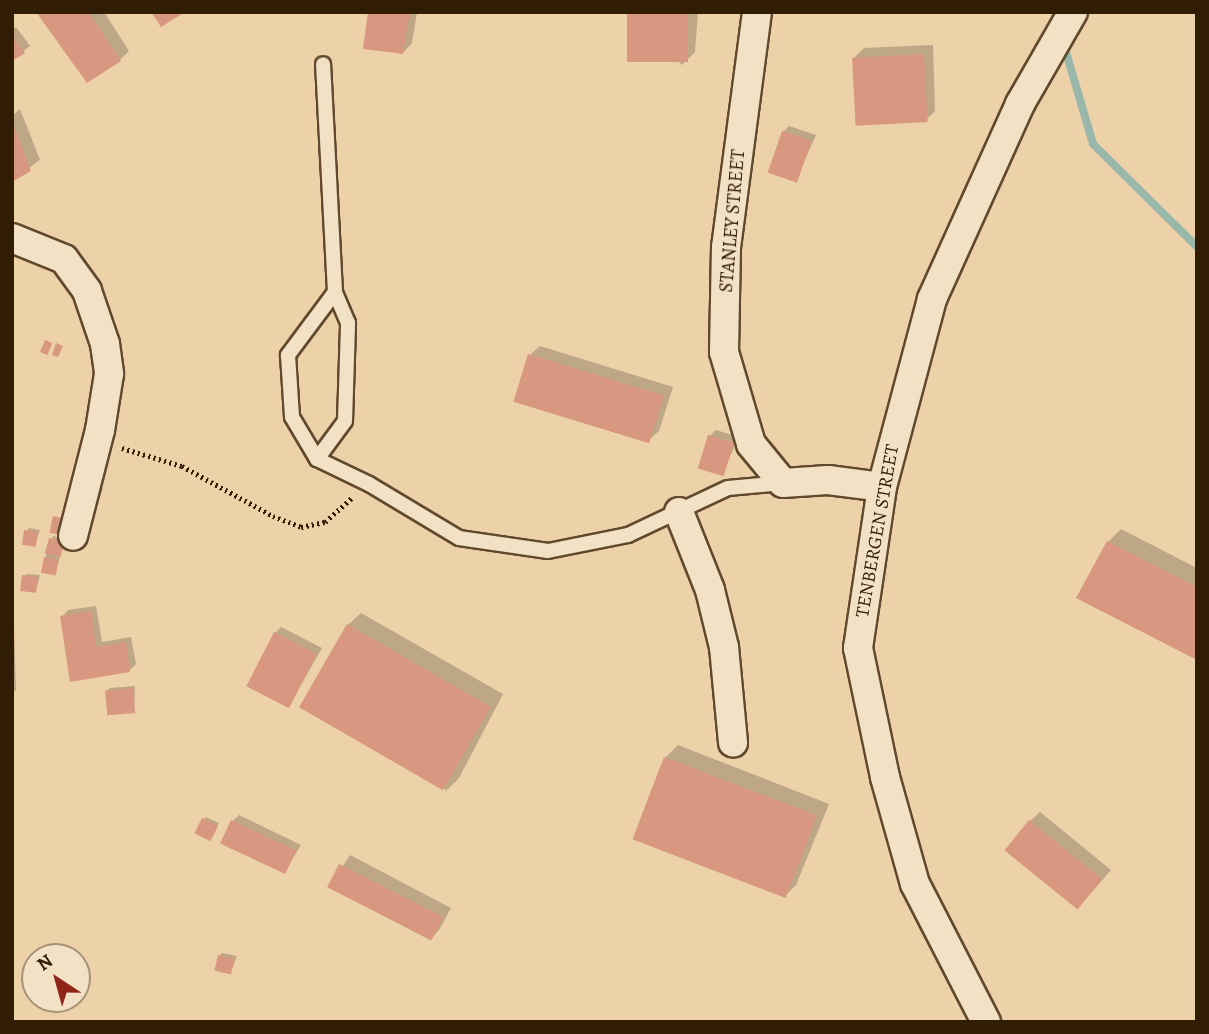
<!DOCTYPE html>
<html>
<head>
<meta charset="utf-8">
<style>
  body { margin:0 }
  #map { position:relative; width:1209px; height:1034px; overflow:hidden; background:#edd1a8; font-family:Alegreya,serif }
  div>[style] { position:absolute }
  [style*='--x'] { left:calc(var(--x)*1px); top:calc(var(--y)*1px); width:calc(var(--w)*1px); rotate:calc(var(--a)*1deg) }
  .shadow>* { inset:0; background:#0003 }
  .stream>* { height:8px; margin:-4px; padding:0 4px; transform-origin:4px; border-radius:4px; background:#99b7aa }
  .building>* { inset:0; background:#d89780; transform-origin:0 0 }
  .path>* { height:4.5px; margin-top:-2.25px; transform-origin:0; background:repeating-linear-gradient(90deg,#311c04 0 2px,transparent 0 5.5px) }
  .roads { filter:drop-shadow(2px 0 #60492d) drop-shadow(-2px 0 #60492d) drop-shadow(0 2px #60492d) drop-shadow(0 -2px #60492d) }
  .lane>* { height:14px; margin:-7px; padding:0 7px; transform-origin:7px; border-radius:7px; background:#f3e1c6 }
  .street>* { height:28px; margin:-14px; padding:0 14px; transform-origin:14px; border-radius:14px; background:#f3e1c6 }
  span { translate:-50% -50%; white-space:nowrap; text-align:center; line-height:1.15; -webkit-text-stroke:5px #f3e1c6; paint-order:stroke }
  .street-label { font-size:19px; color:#311c04 }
  .frame { position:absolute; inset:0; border:14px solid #311c04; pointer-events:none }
  .north { position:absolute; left:21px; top:943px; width:70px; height:70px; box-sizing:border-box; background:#f3e1c6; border:2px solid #a59278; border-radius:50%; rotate:324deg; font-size:19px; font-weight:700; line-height:28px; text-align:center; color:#311c04 }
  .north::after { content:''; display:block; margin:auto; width:24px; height:32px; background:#8f2418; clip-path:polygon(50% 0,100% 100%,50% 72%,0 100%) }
</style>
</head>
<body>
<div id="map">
  <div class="shadow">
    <i style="clip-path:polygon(38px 12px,104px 12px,129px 51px,120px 60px)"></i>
    <i style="clip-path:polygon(370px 12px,417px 12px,412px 43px,403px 53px)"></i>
    <i style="clip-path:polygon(629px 12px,698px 12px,695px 52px,682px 65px)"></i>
    <i style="clip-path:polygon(16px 27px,30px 46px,12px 60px,12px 30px)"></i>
    <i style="clip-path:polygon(933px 45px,935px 111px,926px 120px,854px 58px,864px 48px)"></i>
    <i style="clip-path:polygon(20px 109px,40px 160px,12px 180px,12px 116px)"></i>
    <i style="clip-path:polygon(789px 126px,816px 135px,796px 180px,783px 132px)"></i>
    <i style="clip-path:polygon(540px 346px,673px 387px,659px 431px,649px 440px,530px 355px)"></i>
    <i style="clip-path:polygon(716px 430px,739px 437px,722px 474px,710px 436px)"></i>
    <i style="clip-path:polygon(98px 487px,103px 489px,98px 503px,92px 502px)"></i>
    <i style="clip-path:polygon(29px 528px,40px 530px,35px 545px,26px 531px)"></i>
    <i style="clip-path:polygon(1121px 529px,1197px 568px,1197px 658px,1108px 542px)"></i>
    <i style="clip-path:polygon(53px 536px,65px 539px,55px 574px,45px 558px)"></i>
    <i style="clip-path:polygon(27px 574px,40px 575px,36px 591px,24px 576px)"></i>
    <i style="clip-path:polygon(96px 606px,102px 642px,131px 637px,136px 664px,130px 670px,72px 680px,62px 617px,68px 610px)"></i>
    <i style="clip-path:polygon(361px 613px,503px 694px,459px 778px,446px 791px,348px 625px)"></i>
    <i style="clip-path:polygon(14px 626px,16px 690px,12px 694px,12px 626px)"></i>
    <i style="clip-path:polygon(281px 627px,322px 648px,289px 706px,275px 633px)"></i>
    <i style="clip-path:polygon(135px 686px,134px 711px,107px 691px,110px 688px)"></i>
    <i style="clip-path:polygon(678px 745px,829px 804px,796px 885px,784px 897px,665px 758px)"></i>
    <i style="clip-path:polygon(1040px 812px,1111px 870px,1087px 898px,1030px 821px)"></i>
    <i style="clip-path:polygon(239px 815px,301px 845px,284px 873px,233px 821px)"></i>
    <i style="clip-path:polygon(206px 817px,219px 823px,211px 839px,204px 819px)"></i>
    <i style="clip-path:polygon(350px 855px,451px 908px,439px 930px,430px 940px,329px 887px)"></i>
    <i style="clip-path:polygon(222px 953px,237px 956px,230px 974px,219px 956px)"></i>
  </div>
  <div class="stream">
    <i style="--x:1063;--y:42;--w:106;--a:73.6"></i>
    <i style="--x:1093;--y:144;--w:146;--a:44.7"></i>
  </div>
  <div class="building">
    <i style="clip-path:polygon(36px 12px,88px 12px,121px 61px,87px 83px)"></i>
    <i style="clip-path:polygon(151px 12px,181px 12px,182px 14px,161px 27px)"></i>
    <i style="clip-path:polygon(368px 12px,410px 12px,403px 54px,363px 49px)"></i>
    <i style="left:627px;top:12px;width:61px;height:50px"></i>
    <i style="clip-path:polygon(12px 36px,25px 53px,12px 61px)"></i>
    <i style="left:924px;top:54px;width:68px;height:72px;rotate:87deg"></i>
    <i style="clip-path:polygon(12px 122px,31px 171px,12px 182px)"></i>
    <i style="left:782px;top:131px;width:31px;height:44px;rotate:19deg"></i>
    <i style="left:45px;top:340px;width:8px;height:13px;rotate:23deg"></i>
    <i style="clip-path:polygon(56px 343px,63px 346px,58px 357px,52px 355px)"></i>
    <i style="left:528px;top:354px;width:142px;height:50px;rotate:17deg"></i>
    <i style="left:708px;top:435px;width:27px;height:35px;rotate:17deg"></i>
    <i style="left:53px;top:516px;width:14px;height:17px;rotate:12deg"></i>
    <i style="left:24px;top:530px;width:14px;height:15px;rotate:8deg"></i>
    <i style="left:49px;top:538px;width:16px;height:16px;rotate:15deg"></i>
    <i style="clip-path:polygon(1107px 541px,1197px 587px,1197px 660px,1076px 598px)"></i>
    <i style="left:44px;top:557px;width:15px;height:16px;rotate:11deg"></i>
    <i style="left:22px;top:575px;width:16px;height:16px;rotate:7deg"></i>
    <i style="clip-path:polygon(91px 611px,96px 647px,126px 642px,130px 672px,70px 682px,60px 616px)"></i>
    <i style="left:347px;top:624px;width:166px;height:96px;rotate:30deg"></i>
    <i style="left:274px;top:632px;width:48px;height:61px;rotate:27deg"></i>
    <i style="left:133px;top:688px;width:25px;height:28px;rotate:85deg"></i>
    <i style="left:664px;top:757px;width:164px;height:88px;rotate:21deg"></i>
    <i style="left:202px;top:818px;width:18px;height:17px;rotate:27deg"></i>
    <i style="left:231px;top:820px;width:72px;height:26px;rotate:25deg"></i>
    <i style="left:1029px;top:820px;width:94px;height:39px;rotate:39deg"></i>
    <i style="left:339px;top:864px;width:117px;height:26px;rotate:27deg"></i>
    <i style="left:218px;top:955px;width:17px;height:16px;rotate:13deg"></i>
  </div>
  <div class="path">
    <i style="--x:122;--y:448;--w:63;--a:16.7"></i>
    <i style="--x:182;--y:466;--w:104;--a:28.8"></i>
    <i style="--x:273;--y:516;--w:30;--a:21"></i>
    <i style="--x:301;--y:527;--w:25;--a:-12"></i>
    <i style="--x:325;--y:522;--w:36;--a:-42"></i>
  </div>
  <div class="roads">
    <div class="lane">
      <i style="--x:335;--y:292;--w:79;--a:126.7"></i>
      <i style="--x:288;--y:355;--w:62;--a:86.3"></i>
      <i style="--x:292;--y:417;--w:49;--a:59.2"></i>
      <i style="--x:317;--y:459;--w:58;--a:25.7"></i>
      <i style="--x:369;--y:484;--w:105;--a:31"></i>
      <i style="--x:459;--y:538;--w:90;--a:8.3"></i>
      <i style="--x:548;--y:551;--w:82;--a:-11.3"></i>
      <i style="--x:628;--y:535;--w:110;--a:-25.2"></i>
      <i style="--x:728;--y:488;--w:55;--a:-5.2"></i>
      <i style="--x:317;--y:459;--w:47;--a:-53.6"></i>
      <i style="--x:345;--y:421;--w:98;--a:-88.2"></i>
      <i style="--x:348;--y:323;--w:34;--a:-113"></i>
      <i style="--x:335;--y:292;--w:228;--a:-93"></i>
    </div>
    <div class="street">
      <i style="--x:757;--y:12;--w:237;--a:97.5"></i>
      <i style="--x:726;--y:247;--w:105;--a:91.1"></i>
      <i style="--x:724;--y:352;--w:96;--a:73.6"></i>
      <i style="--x:751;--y:444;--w:50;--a:50.6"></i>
      <i style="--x:783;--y:483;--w:45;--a:-3.8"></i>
      <i style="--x:828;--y:480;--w:54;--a:7.4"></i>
      <i style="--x:12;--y:238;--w:56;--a:22"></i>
      <i style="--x:64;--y:259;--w:39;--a:54"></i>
      <i style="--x:87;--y:291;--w:56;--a:71.2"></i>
      <i style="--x:105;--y:344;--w:30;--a:82"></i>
      <i style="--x:109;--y:374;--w:57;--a:99.1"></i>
      <i style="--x:100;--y:430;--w:109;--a:104.3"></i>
      <i style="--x:679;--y:512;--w:84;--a:68.3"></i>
      <i style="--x:710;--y:590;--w:59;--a:76.2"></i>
      <i style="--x:724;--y:647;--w:96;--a:84.6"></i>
      <i style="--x:986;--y:1022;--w:155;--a:-117.2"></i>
      <i style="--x:915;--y:884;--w:111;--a:-105.7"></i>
      <i style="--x:885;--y:777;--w:132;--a:-101.8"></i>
      <i style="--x:858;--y:648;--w:163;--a:-81.5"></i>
      <i style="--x:882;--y:487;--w:195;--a:-75.1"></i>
      <i style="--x:932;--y:299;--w:214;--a:-65.7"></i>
      <i style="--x:1020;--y:104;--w:106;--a:-60.1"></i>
    </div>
  </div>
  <div class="street-label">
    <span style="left:733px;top:221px;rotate:-85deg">STANLEY STREET</span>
    <span style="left:878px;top:531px;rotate:-80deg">TENBERGEN STREET</span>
  </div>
  <div class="frame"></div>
  <div class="north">N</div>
</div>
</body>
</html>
